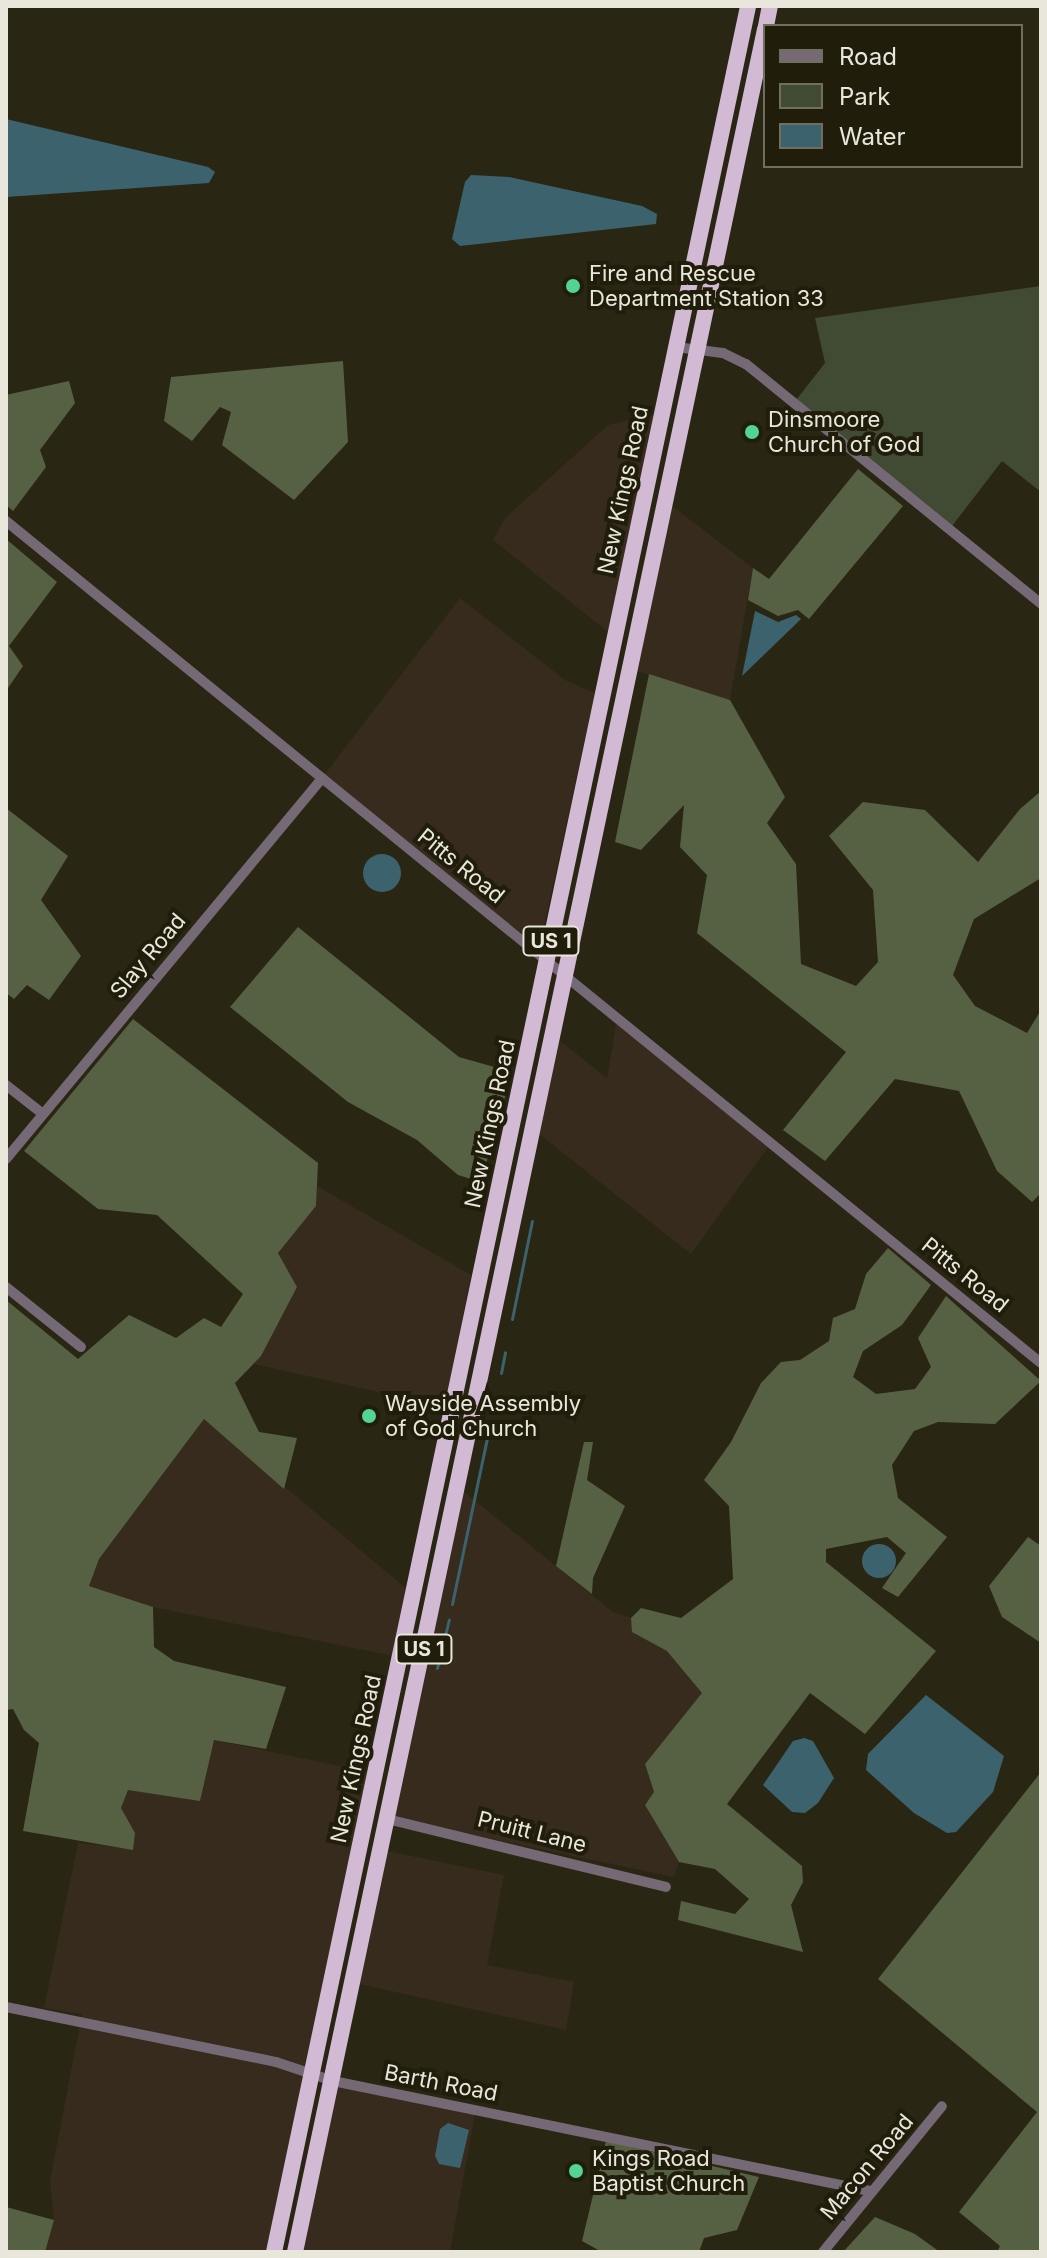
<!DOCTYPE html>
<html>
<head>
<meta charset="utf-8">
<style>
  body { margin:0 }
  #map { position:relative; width:1047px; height:2258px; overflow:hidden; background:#2a2614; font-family:Inter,sans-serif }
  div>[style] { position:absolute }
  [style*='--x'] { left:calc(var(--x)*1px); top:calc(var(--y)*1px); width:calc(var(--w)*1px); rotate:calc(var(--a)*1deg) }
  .commercial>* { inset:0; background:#362b1c }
  .green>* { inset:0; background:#414a32 }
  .forest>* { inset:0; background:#566143 }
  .water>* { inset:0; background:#3c636d }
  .round { border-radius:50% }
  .stream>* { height:3px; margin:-1.5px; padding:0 1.5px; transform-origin:1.5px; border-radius:1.5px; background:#3c636d }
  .minor>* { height:10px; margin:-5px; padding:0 5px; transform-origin:5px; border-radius:5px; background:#746975 }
  .trunk>* { height:16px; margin:-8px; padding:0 8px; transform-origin:8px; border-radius:8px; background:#d2bad4 }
  .dots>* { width:22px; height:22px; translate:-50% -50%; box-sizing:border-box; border:4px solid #201d0b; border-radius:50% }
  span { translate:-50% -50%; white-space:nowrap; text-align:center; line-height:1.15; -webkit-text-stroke:8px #201d0b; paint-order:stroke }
  .shield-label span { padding:2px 6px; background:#201d0b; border:2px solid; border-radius:6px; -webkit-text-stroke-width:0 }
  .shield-label { font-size:20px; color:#e9e7dc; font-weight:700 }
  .poi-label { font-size:22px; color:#e9e7dc }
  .left { translate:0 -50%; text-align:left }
  .street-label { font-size:22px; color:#e9e7dc }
  .frame { position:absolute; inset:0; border:8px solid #e9e7dc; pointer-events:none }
  .legend { position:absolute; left:763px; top:24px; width:260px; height:144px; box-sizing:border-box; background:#201d0b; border:2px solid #706e5f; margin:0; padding:10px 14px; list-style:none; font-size:24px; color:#e9e7dc }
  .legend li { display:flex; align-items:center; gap:16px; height:40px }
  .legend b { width:40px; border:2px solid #706e5f }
</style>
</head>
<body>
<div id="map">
  <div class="commercial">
    <i style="clip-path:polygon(654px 415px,608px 632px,493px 540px,505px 518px,608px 425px)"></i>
    <i style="clip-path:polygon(671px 505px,753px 568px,730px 700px,637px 671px)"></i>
    <i style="clip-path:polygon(460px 598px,565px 680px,595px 693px,539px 949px,325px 774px)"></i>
    <i style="clip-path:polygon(618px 1013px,773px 1140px,691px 1254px,539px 1134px,560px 1041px,607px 1078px)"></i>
    <i style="clip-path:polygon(317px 1186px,471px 1275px,445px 1407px,254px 1364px,297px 1287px,278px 1253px,316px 1206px)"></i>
    <i style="clip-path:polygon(204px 1419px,408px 1590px,393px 1656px,153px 1607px,89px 1586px,99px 1559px)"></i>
    <i style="clip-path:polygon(463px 1491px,613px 1612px,631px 1618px,633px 1632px,667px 1651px,703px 1693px,645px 1764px,654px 1792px,645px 1805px,679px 1862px,674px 1877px,392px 1818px)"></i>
    <i style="clip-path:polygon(214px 1740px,368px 1772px,268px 2252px,45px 2252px,54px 2220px,50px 2181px,82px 2014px,44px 2008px,78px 1843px,133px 1849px,135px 1833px,121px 1808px,128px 1790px)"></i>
    <i style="clip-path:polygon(387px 1851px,504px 1875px,487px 1965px,574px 1982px,566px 2030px,359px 1984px)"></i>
    <i style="clip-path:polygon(338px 2087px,475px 2114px,450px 2252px,301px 2252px)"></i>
  </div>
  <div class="green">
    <i style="clip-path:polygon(1041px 286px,1041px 492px,1002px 461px,952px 526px,796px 400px,825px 363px,815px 318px)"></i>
  </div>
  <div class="forest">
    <i style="clip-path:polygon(343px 361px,348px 442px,294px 500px,222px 445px,231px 412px,220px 407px,192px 441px,164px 421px,171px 377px)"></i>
    <i style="clip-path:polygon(69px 381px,75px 403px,40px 450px,46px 467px,13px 511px,6px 505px,6px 395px)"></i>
    <i style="clip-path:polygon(858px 469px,903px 506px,809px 619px,798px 610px,778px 616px,748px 600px,753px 568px,769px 579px)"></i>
    <i style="clip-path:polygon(6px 539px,57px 582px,9px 646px,23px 666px,6px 691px)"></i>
    <i style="clip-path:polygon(649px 674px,730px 700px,785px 797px,767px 823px,796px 864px,801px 964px,856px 986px,878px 962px,873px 890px,829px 836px,863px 802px,925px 810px,978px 862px,1020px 809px,1041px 791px,1041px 878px,974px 919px,953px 975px,975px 1006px,1027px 1033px,1041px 1010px,1041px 1193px,1032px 1202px,997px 1171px,959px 1091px,895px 1079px,825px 1161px,783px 1130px,846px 1052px,697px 933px,707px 875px,680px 847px,684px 805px,641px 850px,615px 842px)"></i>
    <i style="clip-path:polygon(6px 808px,68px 856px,41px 900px,81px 956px,49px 1000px,27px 985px,14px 999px,6px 993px)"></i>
    <i style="clip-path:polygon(298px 927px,459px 1057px,512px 1072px,481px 1182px,458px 1175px,417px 1140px,348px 1102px,230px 1007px)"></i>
    <i style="clip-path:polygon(133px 1019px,318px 1163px,316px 1206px,278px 1253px,297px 1287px,261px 1356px,235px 1383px,259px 1432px,297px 1438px,284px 1489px,204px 1419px,99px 1559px,89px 1586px,153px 1607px,154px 1647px,174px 1661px,286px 1687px,266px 1749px,214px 1740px,200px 1801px,128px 1790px,121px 1808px,135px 1833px,133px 1850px,23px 1831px,39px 1743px,24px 1730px,13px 1709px,6px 1710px,6px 1300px,78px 1359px,129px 1315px,176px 1338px,204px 1318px,221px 1327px,243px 1294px,157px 1215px,98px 1209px,24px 1151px)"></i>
    <i style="clip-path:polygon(888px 1248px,931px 1285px,902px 1325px,863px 1351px,853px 1377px,876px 1394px,915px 1389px,931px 1367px,918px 1338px,946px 1296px,1041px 1381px,995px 1424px,938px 1422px,914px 1431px,892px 1465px,898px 1498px,947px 1537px,898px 1597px,882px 1588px,906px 1553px,887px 1537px,826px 1549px,826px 1562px,936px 1651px,865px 1734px,810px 1693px,727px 1804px,802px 1866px,803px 1882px,791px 1905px,803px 1952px,678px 1920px,681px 1901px,735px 1914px,749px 1899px,715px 1869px,679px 1862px,645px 1805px,654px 1792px,645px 1764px,702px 1693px,667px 1651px,632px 1632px,631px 1618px,641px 1608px,681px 1618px,733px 1579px,729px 1506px,704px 1480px,731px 1442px,761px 1383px,781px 1362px,800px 1360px,829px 1341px,833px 1318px,855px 1309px,866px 1274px)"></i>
    <i style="clip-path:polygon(584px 1442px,593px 1442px,587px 1480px,625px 1506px,593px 1578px,592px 1594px,556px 1566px)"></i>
    <i style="clip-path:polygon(1028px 1537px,1041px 1546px,1041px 1643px,1002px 1617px,989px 1586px)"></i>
    <i style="clip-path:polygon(1041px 1772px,1041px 2252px,997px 2252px,1000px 2246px,959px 2212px,1037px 2112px,878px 1979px)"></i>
    <i style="clip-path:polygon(606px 2141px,759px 2177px,737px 2230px,704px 2238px,699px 2252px,602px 2252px,582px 2241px)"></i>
    <i style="clip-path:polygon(6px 2207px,54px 2220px,45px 2252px,6px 2251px)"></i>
    <i style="clip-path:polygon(875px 2217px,915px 2234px,940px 2252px,843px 2252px)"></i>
  </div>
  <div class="water">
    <i style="clip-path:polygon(6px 119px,208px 167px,215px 172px,209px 183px,6px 197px)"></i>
    <i style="clip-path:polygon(471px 175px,509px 177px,642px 206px,657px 214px,656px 224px,460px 246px,452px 239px,465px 182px)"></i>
    <i style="clip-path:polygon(755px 611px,778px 622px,796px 615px,801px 619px,742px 676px)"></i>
    <i class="round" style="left:363px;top:854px;width:38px;height:38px"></i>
    <i class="round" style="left:862px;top:1544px;width:34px;height:34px"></i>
    <i style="clip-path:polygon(926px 1695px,1004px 1756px,993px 1792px,956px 1832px,947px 1833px,914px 1813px,866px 1770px,868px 1754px)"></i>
    <i style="clip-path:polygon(804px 1738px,813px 1741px,834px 1778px,818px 1803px,805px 1813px,792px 1812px,763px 1785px,793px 1741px)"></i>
    <i style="clip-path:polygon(448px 2123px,469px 2130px,460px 2168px,439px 2164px,435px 2156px,440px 2129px)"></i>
  </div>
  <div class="stream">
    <i style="--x:512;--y:1319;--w:100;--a:-78.5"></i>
    <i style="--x:501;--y:1373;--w:21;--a:-79"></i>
    <i style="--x:452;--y:1604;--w:179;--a:-78.1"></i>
    <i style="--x:437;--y:1668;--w:50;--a:-76.2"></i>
  </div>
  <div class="minor">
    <i style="--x:676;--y:347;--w:47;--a:7.3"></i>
    <i style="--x:723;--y:353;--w:25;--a:26"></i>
    <i style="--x:746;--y:364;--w:380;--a:39.1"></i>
    <i style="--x:6;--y:521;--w:1334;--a:39.13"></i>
    <i style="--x:6;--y:1085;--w:47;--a:38.1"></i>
    <i style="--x:6;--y:1159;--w:495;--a:-50.3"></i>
    <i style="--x:6;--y:1287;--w:96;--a:38.7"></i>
    <i style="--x:387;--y:1819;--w:287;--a:13.7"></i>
    <i style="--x:6;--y:2007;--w:276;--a:11.5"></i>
    <i style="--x:276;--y:2062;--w:60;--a:18.4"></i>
    <i style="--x:333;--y:2081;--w:548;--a:11.58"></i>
    <i style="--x:823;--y:2252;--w:188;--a:-50.8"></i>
  </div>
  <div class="trunk">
    <i style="--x:766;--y:26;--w:20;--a:-79"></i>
    <i style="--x:274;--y:2252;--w:2295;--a:-78.08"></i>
    <i style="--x:295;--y:2252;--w:2272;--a:-78.06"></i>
  </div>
  <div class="dots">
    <i style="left:573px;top:286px;background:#53d396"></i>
    <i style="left:752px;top:432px;background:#53d396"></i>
    <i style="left:369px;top:1416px;background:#53d396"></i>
    <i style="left:576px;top:2171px;background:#53d396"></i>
  </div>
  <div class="shield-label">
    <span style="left:551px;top:941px">US 1</span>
    <span style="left:424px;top:1649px">US 1</span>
  </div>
  <div class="poi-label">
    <span class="left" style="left:589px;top:286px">Fire and Rescue<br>Department Station 33</span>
    <span class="left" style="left:768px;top:432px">Dinsmoore<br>Church of God</span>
    <span class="left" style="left:385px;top:1416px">Wayside Assembly<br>of God Church</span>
    <span class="left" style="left:592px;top:2171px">Kings Road<br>Baptist Church</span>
  </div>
  <div class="street-label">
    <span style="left:623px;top:490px;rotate:-78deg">New Kings Road</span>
    <span style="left:461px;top:866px;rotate:39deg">Pitts Road</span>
    <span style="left:148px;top:956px;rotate:-50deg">Slay Road</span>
    <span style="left:490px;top:1124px;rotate:-78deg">New Kings Road</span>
    <span style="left:965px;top:1275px;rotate:39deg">Pitts Road</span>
    <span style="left:356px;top:1759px;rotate:-78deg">New Kings Road</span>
    <span style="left:532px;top:1832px;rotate:14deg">Pruitt Lane</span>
    <span style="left:441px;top:2083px;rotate:11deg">Barth Road</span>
    <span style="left:867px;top:2167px;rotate:-50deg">Macon Road</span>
  </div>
  <div class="frame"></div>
  <ul class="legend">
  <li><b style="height:10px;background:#746975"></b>Road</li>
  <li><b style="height:22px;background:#414a32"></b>Park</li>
  <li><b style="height:22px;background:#3c636d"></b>Water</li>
  </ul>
</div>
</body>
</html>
